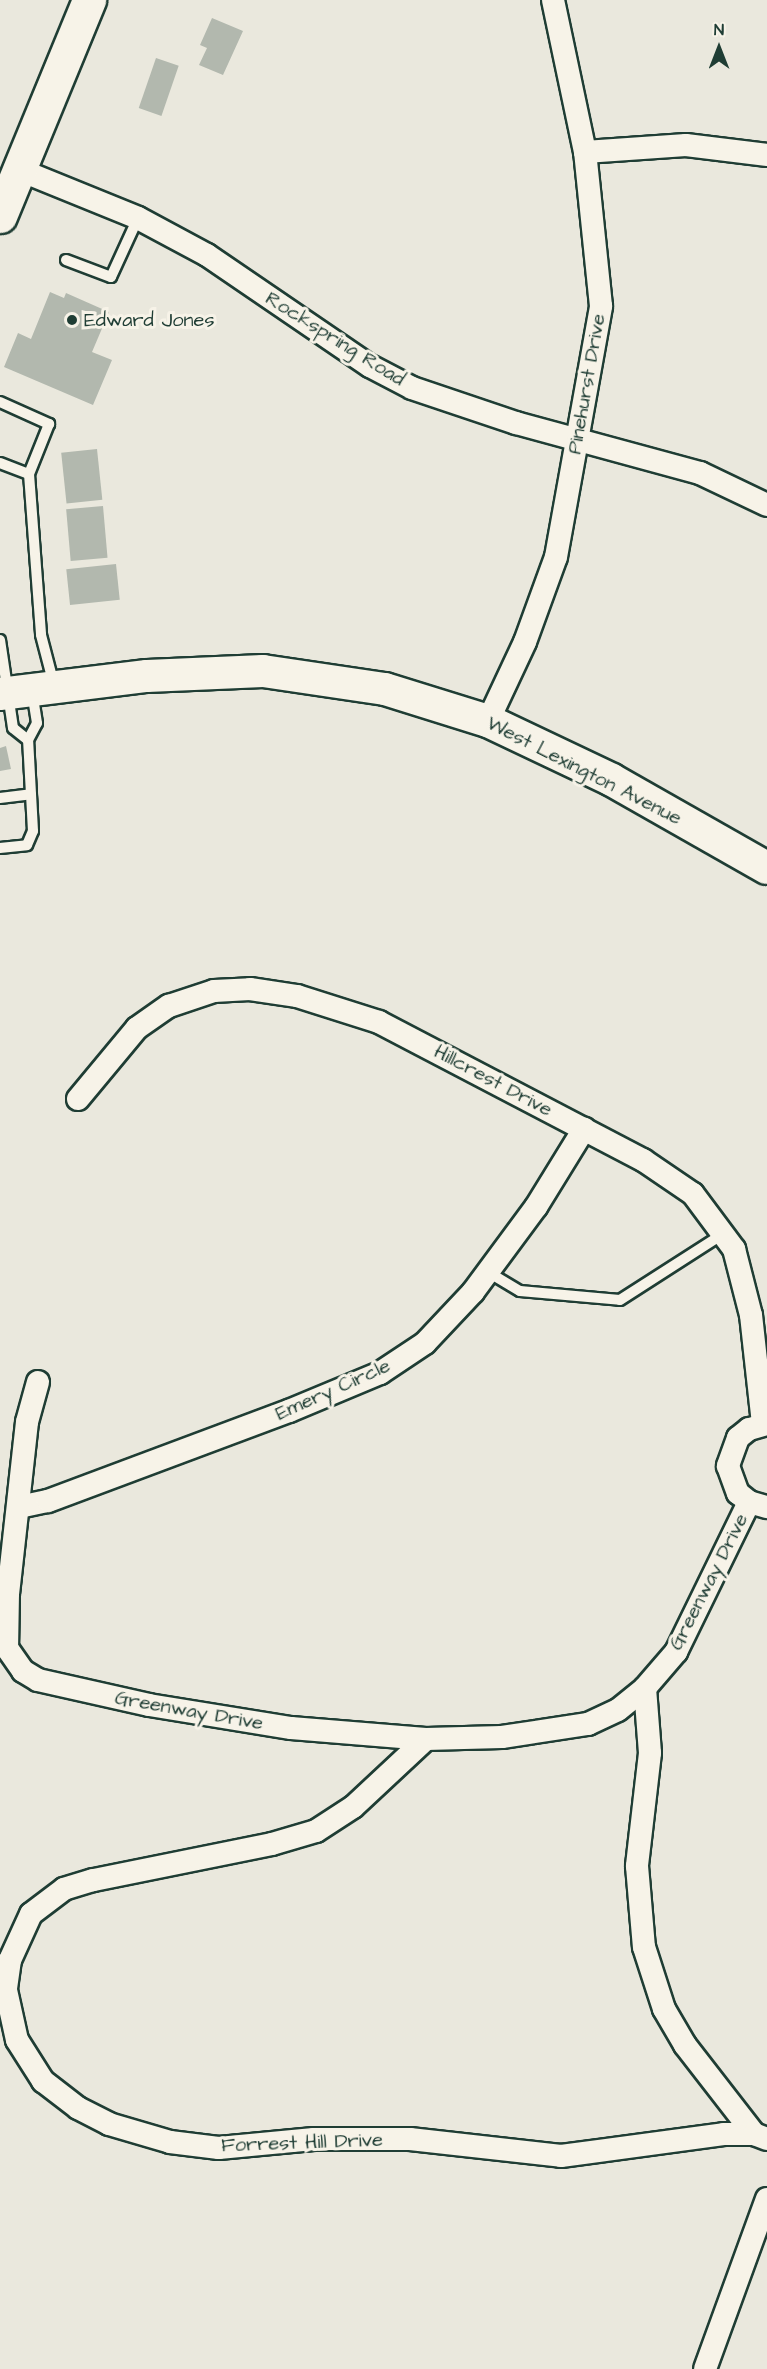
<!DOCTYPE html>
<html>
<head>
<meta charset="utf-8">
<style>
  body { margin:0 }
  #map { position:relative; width:767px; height:2369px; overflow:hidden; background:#eae8dd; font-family:"Architects Daughter",sans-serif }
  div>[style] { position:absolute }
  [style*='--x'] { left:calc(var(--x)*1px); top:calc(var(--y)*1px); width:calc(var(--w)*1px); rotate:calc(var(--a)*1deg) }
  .building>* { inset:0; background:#b2b8ae; transform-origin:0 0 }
  .roads { filter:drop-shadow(2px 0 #1f3d34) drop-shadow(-2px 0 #1f3d34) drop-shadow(0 2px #1f3d34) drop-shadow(0 -2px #1f3d34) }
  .lane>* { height:10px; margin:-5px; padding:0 5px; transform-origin:5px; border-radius:5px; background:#f7f3e8 }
  .street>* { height:22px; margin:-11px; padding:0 11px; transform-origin:11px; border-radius:11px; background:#f7f3e8 }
  .secondary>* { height:32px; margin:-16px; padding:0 16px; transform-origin:16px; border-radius:16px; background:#f7f3e8 }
  .primary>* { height:33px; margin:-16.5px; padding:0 16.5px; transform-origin:16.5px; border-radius:16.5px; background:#f7f3e8 }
  .dots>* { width:16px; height:16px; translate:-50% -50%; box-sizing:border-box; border:3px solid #f7f3e8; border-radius:50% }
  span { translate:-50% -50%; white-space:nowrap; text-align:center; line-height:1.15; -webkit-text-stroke:6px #f7f3e8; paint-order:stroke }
  .poi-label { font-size:20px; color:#1f3d34 }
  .left { translate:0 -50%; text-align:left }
  .street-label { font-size:20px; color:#1f3d34 }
  .north { position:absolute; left:689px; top:18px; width:60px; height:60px; -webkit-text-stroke:4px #f7f3e8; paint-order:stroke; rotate:0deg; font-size:16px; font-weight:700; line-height:24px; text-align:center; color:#1f3d34 }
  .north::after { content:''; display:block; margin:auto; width:21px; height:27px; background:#1f3d34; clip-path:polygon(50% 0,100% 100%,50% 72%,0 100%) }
</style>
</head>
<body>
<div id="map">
  <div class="building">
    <i style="clip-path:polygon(212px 18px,243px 31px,223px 75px,199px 65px,207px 48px,200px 45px)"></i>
    <i style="left:156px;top:58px;width:24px;height:53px;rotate:19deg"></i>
    <i style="clip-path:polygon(50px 292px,64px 298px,66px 293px,109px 312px,92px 352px,112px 360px,93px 405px,4px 367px,18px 333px,31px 339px)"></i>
    <i style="left:97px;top:449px;width:51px;height:36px;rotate:84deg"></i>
    <i style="left:103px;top:506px;width:52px;height:37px;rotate:85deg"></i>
    <i style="left:116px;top:564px;width:36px;height:50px;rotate:84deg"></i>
    <i style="clip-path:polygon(6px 746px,11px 769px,0 771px,0 748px)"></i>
  </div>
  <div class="roads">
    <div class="lane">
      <i style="--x:66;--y:260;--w:48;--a:20.7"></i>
      <i style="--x:111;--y:277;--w:65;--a:-65.4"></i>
      <i style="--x:0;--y:402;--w:54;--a:24.2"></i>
      <i style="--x:49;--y:424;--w:54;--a:111.8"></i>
      <i style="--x:0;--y:463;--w:31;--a:21"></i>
      <i style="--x:29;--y:474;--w:161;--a:85.7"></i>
      <i style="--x:41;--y:635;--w:52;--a:75.4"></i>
      <i style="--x:0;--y:640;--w:89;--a:81.6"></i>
      <i style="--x:13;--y:728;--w:19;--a:39"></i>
      <i style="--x:28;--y:740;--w:19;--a:-62"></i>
      <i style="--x:37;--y:723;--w:31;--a:-99"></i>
      <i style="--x:0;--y:798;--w:31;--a:-7"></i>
      <i style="--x:0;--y:848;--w:27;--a:-6"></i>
      <i style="--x:27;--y:845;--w:15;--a:-67"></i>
      <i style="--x:33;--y:831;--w:91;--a:-93.1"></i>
      <i style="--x:488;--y:1272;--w:37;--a:31"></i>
      <i style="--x:520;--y:1291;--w:100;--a:5.1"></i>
      <i style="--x:620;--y:1300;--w:122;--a:-32.7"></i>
    </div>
    <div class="street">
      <i style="--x:585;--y:152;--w:101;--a:-4"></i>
      <i style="--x:686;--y:145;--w:82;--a:7"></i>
      <i style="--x:20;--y:170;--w:127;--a:22.1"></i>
      <i style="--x:138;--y:218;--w:78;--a:28.2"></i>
      <i style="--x:207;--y:255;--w:197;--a:34.3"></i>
      <i style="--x:370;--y:366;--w:47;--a:27.6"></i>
      <i style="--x:412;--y:388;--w:110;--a:18.6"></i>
      <i style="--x:516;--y:423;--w:191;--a:15.2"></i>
      <i style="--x:700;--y:473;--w:74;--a:25.5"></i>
      <i style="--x:488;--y:721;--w:87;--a:-64.9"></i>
      <i style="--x:525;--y:642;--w:90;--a:-70"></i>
      <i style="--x:556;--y:557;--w:255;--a:-79.8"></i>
      <i style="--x:601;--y:306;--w:155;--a:-95.9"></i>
      <i style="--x:585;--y:152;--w:155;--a:-101.9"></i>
      <i style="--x:78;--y:1099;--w:92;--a:-50.3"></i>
      <i style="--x:137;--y:1028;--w:39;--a:-35"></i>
      <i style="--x:169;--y:1006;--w:47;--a:-18.4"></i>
      <i style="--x:214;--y:991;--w:36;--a:-3"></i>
      <i style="--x:250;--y:989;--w:48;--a:8.5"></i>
      <i style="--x:297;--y:996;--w:86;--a:17.6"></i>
      <i style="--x:379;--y:1022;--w:298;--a:27.6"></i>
      <i style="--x:643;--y:1160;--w:60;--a:34.2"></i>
      <i style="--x:693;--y:1194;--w:69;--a:53.3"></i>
      <i style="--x:734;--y:1249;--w:68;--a:75.6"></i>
      <i style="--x:751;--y:1315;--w:110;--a:83.7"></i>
      <i style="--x:38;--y:1382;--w:41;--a:105.4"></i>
      <i style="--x:27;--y:1422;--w:172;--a:96.3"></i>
      <i style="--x:8;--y:1593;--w:55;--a:91"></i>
      <i style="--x:7;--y:1648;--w:28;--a:55"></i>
      <i style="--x:23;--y:1671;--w:17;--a:31"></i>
      <i style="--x:38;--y:1680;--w:114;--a:12.7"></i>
      <i style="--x:149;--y:1705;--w:144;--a:9.2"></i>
      <i style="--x:291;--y:1728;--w:135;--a:4.7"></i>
      <i style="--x:426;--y:1739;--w:76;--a:-1.5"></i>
      <i style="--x:502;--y:1737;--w:87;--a:-8.6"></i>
      <i style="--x:588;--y:1724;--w:33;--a:-25"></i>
      <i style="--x:618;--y:1710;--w:35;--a:-39"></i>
      <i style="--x:645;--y:1688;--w:48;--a:-49.3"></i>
      <i style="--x:676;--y:1652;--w:167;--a:-64"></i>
      <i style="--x:767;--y:1424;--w:19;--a:164"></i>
      <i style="--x:749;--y:1429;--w:14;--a:141"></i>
      <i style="--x:738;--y:1438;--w:30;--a:110"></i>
      <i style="--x:728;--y:1466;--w:29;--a:70"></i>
      <i style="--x:738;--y:1493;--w:14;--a:39"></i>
      <i style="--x:749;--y:1502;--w:19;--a:16"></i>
      <i style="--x:19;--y:1507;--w:30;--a:-12"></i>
      <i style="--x:48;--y:1501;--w:257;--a:-20.5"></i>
      <i style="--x:289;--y:1411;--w:99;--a:-22.7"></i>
      <i style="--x:380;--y:1373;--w:54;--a:-33.7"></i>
      <i style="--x:425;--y:1343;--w:70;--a:-46.7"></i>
      <i style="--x:473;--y:1292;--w:106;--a:-53.5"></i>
      <i style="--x:536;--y:1207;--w:92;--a:-58.4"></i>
      <i style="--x:645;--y:1688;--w:65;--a:85.6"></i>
      <i style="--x:650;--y:1753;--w:114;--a:96.6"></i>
      <i style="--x:637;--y:1866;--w:81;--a:85.1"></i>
      <i style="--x:644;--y:1947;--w:65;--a:72.1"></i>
      <i style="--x:664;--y:2009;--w:42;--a:59.7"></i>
      <i style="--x:685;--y:2045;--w:113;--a:52.2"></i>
      <i style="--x:426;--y:1739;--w:100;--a:137"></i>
      <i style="--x:353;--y:1807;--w:44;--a:147"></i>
      <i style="--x:316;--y:1831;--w:46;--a:163.5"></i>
      <i style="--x:272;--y:1844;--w:183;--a:168.6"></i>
      <i style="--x:93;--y:1880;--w:30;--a:163"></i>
      <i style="--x:64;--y:1889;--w:41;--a:142.9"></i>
      <i style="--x:31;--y:1914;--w:51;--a:114.5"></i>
      <i style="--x:10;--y:1960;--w:30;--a:98"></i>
      <i style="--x:6;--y:1990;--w:51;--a:77.6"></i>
      <i style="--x:17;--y:2040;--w:49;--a:57.6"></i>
      <i style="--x:43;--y:2081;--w:44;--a:37.6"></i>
      <i style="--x:78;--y:2108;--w:35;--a:27"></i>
      <i style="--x:109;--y:2124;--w:64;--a:16.4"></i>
      <i style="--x:170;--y:2142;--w:49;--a:7"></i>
      <i style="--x:219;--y:2148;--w:95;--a:-5.4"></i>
      <i style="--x:314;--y:2139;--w:96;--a:0"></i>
      <i style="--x:410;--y:2139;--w:152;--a:6.4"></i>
      <i style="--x:561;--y:2156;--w:164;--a:-7.7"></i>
      <i style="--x:724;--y:2134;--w:30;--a:0"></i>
      <i style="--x:754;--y:2134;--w:14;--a:21"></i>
      <i style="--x:705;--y:2369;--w:181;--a:-70"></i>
    </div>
    <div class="secondary">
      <i style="--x:0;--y:694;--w:148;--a:-7"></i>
      <i style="--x:147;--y:676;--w:116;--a:-2.5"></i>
      <i style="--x:263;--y:671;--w:123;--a:8.4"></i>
      <i style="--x:385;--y:689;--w:108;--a:17.3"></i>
      <i style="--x:488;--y:721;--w:137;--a:25.4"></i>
      <i style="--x:612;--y:780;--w:178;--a:29.6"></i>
    </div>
    <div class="primary">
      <i style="--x:0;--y:216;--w:234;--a:-67.6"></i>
    </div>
  </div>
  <div class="dots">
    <i style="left:72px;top:320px;background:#1f3d34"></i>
  </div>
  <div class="poi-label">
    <span class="left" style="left:84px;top:320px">Edward Jones</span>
  </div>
  <div class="street-label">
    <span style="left:335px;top:339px;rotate:32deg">Rockspring Road</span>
    <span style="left:587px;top:384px;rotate:-80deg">Pinehurst Drive</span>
    <span style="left:584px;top:771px;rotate:27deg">West Lexington Avenue</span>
    <span style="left:493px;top:1081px;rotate:28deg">Hillcrest Drive</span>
    <span style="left:333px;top:1390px;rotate:-24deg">Emery Circle</span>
    <span style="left:709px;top:1582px;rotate:-63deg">Greenway Drive</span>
    <span style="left:189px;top:1711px;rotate:10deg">Greenway Drive</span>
    <span style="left:302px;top:2143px;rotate:-2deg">Forrest Hill Drive</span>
  </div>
  <div class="north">N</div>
</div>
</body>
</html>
